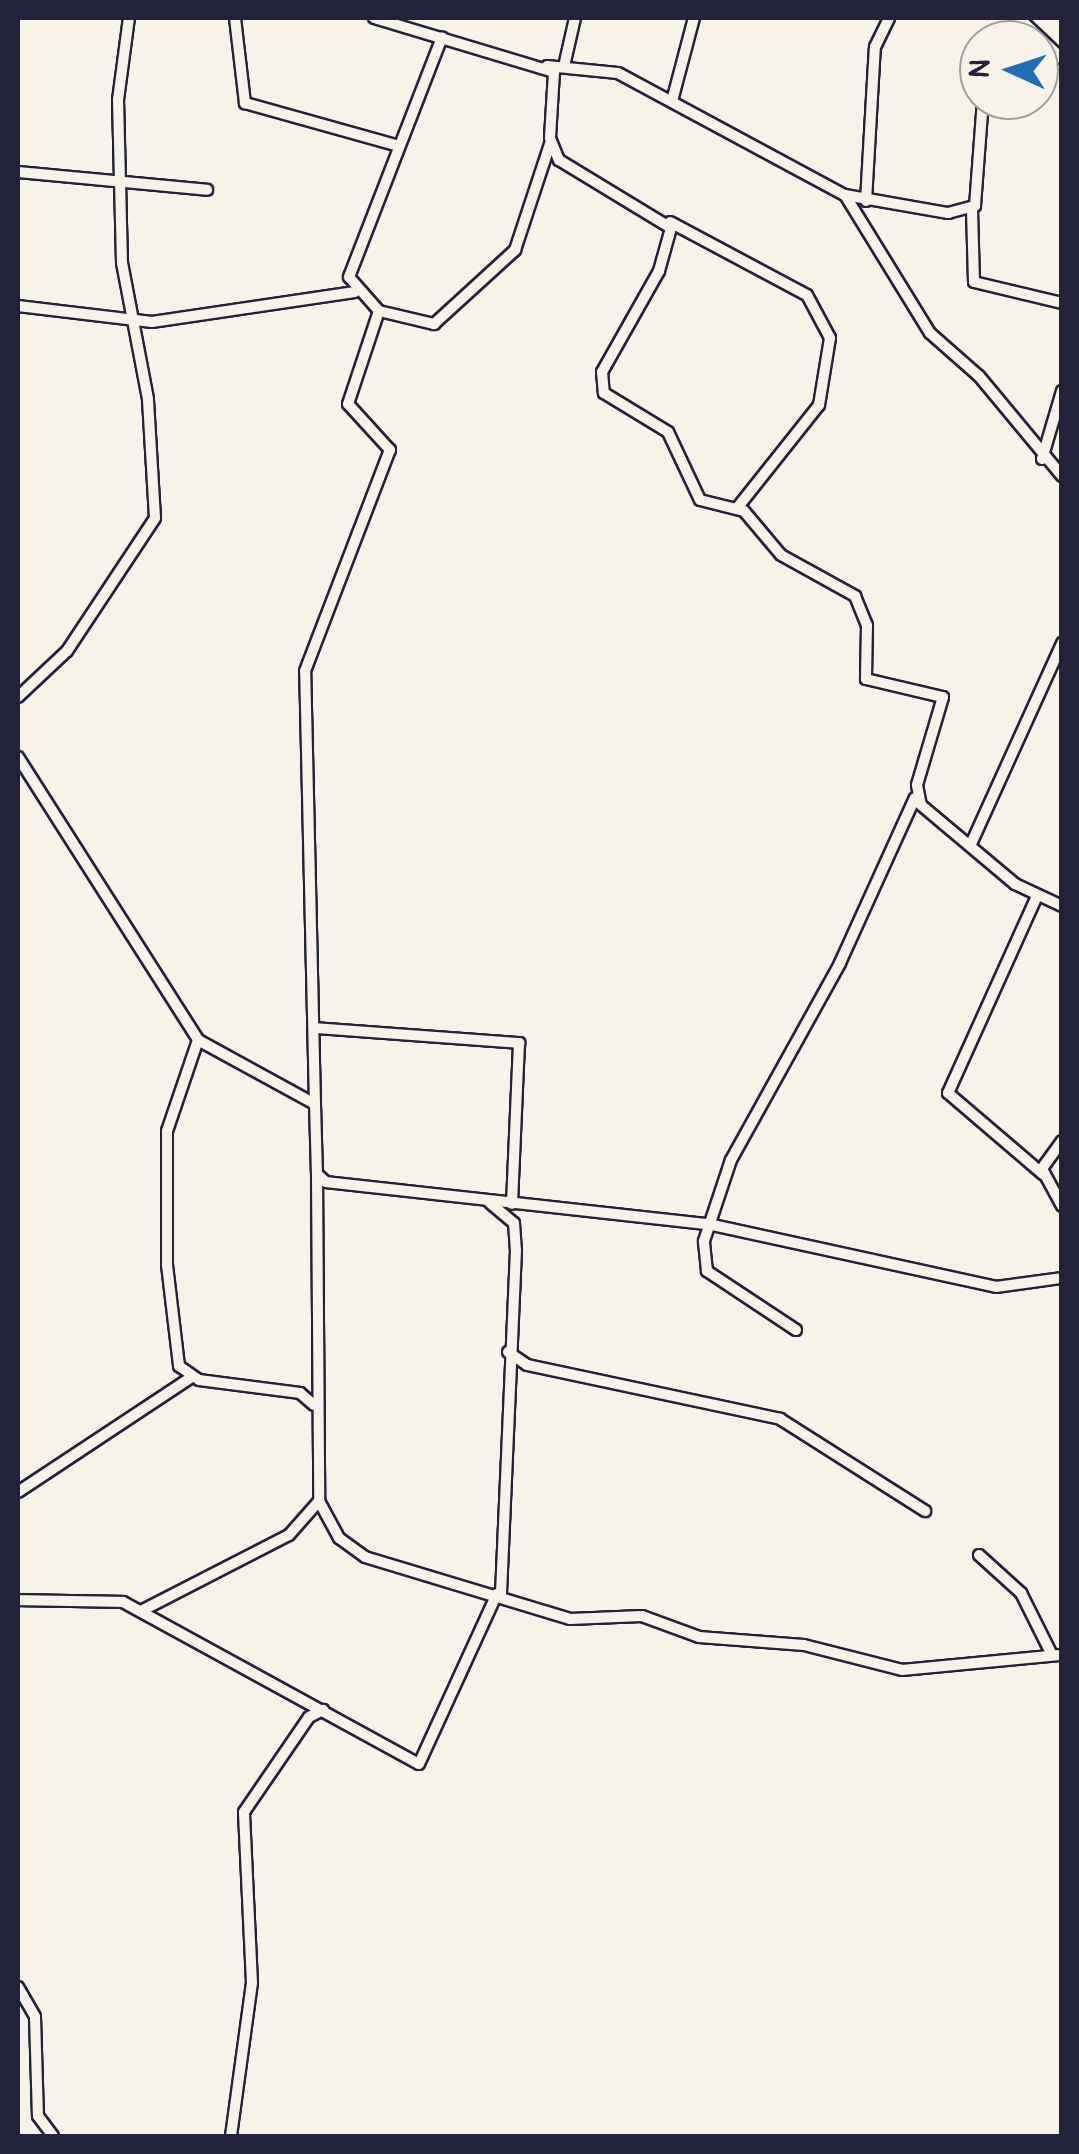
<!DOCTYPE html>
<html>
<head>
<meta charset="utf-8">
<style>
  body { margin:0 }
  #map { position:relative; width:1079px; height:2154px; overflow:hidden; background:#f7f3e8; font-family:Pangolin,sans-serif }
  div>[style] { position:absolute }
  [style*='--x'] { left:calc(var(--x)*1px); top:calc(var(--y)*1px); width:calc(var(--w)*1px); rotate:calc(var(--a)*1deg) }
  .roads { filter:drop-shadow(2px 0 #22223b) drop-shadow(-2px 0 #22223b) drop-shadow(0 2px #22223b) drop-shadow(0 -2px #22223b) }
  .minor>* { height:10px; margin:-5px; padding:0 5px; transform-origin:5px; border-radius:5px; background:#f7f3e8 }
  span { translate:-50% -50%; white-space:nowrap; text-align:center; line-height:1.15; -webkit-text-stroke:9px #f7f3e8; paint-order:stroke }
  .frame { position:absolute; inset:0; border:20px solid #22223b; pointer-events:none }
  .north { position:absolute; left:959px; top:20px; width:100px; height:100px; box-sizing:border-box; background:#f7f3e8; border:2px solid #a29fa3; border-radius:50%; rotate:273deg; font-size:28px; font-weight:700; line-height:40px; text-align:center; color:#22223b }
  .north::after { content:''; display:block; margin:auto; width:35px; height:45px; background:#1f6fb2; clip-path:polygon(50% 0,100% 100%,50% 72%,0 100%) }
</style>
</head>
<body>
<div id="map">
  <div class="roads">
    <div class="minor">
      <i style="--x:235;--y:18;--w:86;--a:83.3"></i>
      <i style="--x:245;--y:103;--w:160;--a:15.6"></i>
      <i style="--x:374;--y:18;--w:188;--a:16.7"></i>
      <i style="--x:554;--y:72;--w:66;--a:93.5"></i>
      <i style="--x:550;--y:138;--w:24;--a:68"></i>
      <i style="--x:559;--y:160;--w:131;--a:31.3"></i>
      <i style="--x:671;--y:228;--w:45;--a:105.6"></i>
      <i style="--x:659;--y:271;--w:116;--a:119.4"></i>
      <i style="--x:602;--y:372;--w:21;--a:85"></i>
      <i style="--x:604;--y:393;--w:75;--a:31.4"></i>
      <i style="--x:668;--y:432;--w:75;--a:64.8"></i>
      <i style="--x:700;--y:500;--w:45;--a:14"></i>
      <i style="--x:744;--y:511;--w:57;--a:49.9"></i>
      <i style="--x:781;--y:555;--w:85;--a:29"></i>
      <i style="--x:855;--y:596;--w:31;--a:68"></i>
      <i style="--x:867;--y:625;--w:54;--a:91.1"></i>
      <i style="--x:866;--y:679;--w:79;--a:13.2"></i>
      <i style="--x:943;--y:697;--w:92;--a:106.5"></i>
      <i style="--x:917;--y:785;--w:20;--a:79"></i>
      <i style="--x:921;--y:805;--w:123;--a:40"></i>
      <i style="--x:1015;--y:884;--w:52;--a:25.1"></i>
      <i style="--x:1019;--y:18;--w:59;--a:43.6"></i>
      <i style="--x:1003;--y:40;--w:27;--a:-54"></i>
      <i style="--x:565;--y:62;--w:45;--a:-77.2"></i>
      <i style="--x:547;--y:66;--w:71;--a:5.6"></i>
      <i style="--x:618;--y:73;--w:258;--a:28.3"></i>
      <i style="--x:845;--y:195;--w:105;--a:9.9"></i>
      <i style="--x:948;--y:213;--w:28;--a:-15"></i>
      <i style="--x:975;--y:206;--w:106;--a:-85.7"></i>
      <i style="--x:672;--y:101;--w:86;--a:-75.2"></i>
      <i style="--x:18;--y:172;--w:190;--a:5.4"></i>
      <i style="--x:845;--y:195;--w:162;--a:58.4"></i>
      <i style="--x:930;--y:333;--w:65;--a:41.3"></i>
      <i style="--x:979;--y:376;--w:130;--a:50.3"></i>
      <i style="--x:866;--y:201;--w:154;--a:-86.7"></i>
      <i style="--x:875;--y:47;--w:32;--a:-64"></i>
      <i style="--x:972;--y:210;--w:72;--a:88.4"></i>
      <i style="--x:974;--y:282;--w:90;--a:13.4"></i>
      <i style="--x:670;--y:222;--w:155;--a:28.1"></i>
      <i style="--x:807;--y:295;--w:49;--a:61.9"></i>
      <i style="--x:830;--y:338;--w:68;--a:99.3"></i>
      <i style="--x:819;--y:405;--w:132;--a:128.5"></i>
      <i style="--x:18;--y:306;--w:135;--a:6.8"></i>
      <i style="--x:152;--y:322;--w:205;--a:-8.4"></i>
      <i style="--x:379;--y:311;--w:57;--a:13.3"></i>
      <i style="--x:434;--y:324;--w:110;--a:-42.4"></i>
      <i style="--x:515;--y:250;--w:112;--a:-71.7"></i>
      <i style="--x:1042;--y:459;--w:71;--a:-73.6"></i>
      <i style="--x:18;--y:697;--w:67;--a:-43.2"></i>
      <i style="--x:67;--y:651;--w:159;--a:-56.5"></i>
      <i style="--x:155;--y:518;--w:119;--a:-93.4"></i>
      <i style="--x:148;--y:399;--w:138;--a:-100.8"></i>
      <i style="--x:122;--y:263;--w:163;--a:-91.4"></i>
      <i style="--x:118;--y:100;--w:83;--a:-82.4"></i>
      <i style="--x:18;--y:757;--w:335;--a:57.5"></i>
      <i style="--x:198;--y:1040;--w:133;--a:28.7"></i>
      <i style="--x:315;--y:1104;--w:70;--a:88.4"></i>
      <i style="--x:317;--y:1174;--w:12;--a:42"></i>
      <i style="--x:326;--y:1182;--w:384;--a:6.3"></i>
      <i style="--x:708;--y:1224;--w:295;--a:12.3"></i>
      <i style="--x:996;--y:1287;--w:67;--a:-7.8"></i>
      <i style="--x:971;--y:844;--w:221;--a:-65.6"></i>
      <i style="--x:1037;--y:896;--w:216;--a:114.3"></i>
      <i style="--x:948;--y:1093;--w:125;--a:40.5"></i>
      <i style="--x:315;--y:1028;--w:205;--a:4.2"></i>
      <i style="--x:519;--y:1043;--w:161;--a:92.5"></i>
      <i style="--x:198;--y:1040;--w:96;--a:108.8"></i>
      <i style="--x:167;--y:1131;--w:134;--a:90"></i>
      <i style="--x:167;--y:1265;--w:102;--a:83.2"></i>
      <i style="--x:179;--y:1366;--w:24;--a:35"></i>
      <i style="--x:199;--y:1380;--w:102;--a:7.3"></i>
      <i style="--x:300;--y:1393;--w:18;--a:41"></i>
      <i style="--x:315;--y:1104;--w:433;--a:-91.3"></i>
      <i style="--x:305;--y:671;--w:237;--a:-69"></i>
      <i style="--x:390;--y:450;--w:62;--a:-132.4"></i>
      <i style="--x:348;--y:404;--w:98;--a:-71.6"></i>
      <i style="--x:379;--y:311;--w:45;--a:-131.4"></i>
      <i style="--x:349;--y:277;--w:257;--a:-68.8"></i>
      <i style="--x:1062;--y:1141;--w:34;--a:126"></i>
      <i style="--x:1042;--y:1169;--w:42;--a:61.6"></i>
      <i style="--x:317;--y:1174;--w:327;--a:89.6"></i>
      <i style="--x:319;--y:1501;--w:42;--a:61.6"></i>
      <i style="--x:339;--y:1538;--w:32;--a:36"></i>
      <i style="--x:365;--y:1557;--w:214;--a:16.8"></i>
      <i style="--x:570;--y:1619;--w:72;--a:-2.4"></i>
      <i style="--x:642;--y:1616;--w:61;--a:20.2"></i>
      <i style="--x:699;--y:1637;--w:105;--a:4.4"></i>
      <i style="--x:804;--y:1645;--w:101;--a:14.3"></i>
      <i style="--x:902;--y:1670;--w:161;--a:-5.4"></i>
      <i style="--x:490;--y:1203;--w:31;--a:40"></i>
      <i style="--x:514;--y:1223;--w:27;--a:86"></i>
      <i style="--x:516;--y:1250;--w:344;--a:92.5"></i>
      <i style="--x:796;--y:1330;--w:107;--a:-146.5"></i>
      <i style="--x:707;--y:1271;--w:30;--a:-96"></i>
      <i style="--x:704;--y:1241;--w:85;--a:-71.6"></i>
      <i style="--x:731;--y:1160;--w:225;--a:-61"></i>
      <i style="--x:840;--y:963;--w:181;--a:-65.6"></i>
      <i style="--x:508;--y:1352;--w:23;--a:34"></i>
      <i style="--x:527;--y:1365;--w:259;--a:12"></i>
      <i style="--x:780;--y:1419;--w:172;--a:32.4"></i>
      <i style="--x:18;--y:1492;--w:209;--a:-33.5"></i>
      <i style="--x:979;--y:1555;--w:57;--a:42.1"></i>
      <i style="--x:1021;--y:1593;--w:69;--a:63.4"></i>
      <i style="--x:18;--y:1600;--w:105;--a:1.1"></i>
      <i style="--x:123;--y:1602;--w:337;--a:28.7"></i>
      <i style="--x:419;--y:1764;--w:187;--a:-65.4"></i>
      <i style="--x:141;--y:1611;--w:166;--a:-27.2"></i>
      <i style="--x:289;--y:1535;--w:45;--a:-48.6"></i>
      <i style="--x:18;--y:1987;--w:34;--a:60"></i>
      <i style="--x:35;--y:2017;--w:99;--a:88.3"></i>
      <i style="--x:38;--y:2116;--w:25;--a:53"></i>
      <i style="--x:231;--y:2136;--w:154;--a:-82.2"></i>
      <i style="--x:252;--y:1983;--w:171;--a:-92.7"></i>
      <i style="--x:244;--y:1812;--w:115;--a:-55.6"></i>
      <i style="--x:309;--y:1717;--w:16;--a:-27"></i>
    </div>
  </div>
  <div class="frame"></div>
  <div class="north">N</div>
</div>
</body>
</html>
